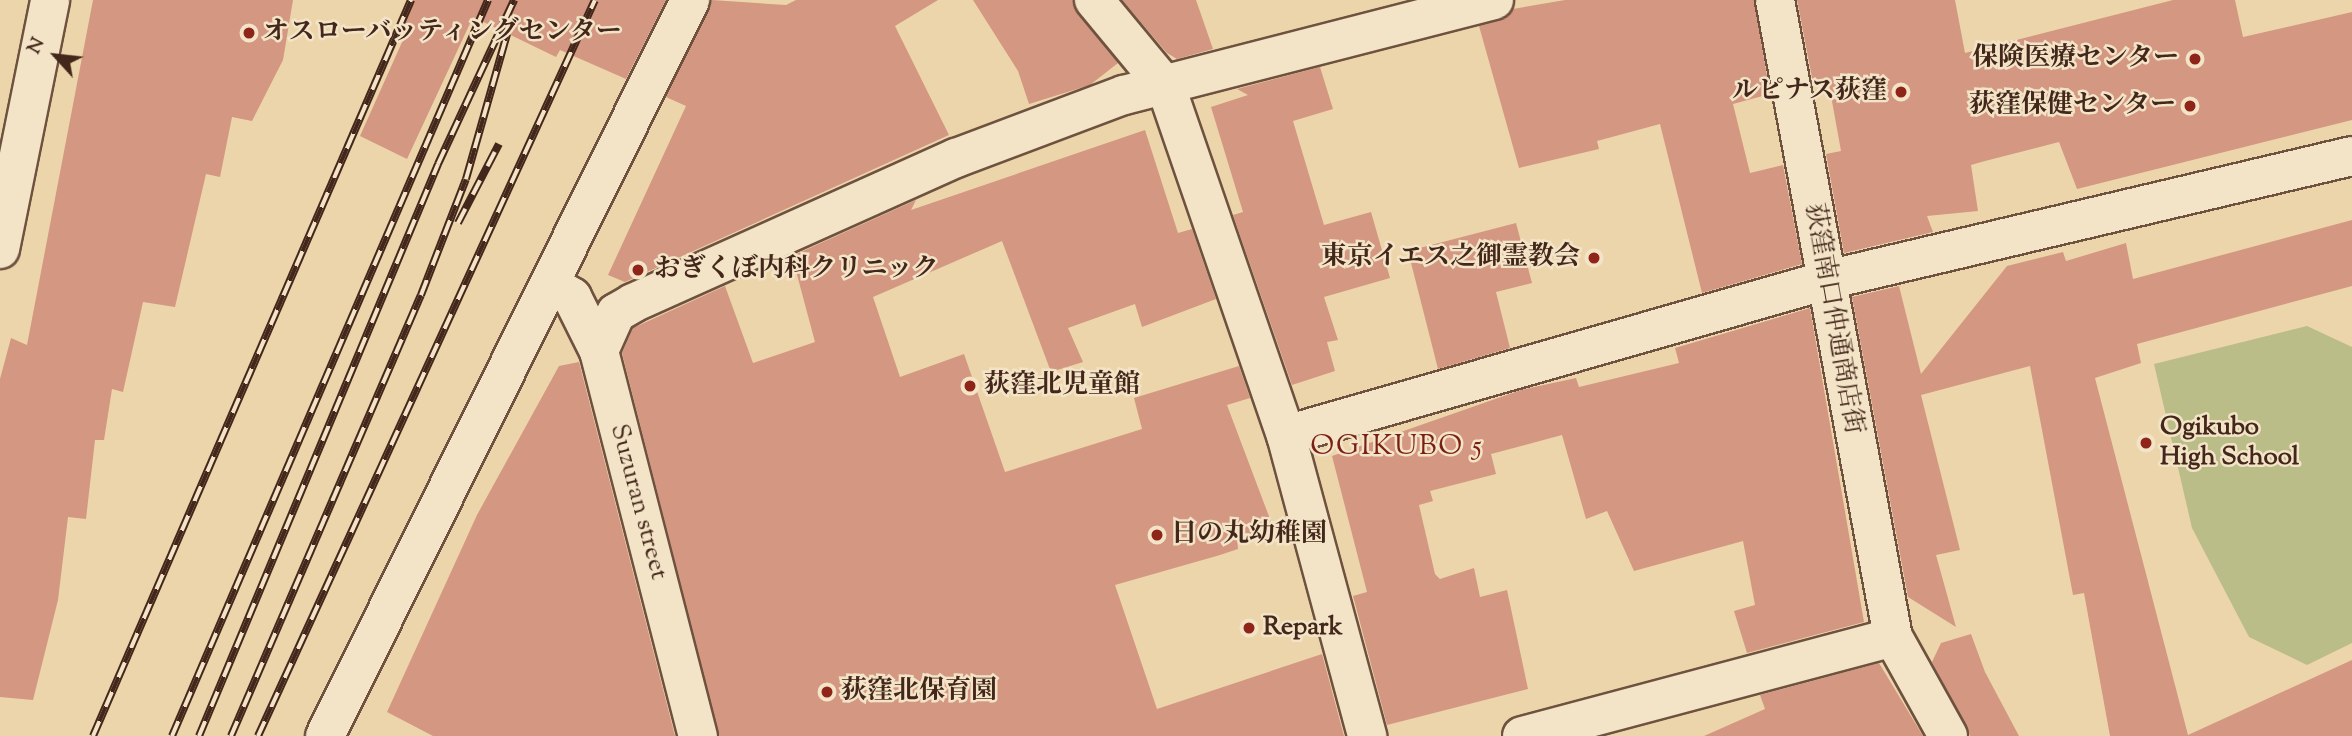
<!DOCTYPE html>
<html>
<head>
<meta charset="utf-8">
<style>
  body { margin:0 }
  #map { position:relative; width:2352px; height:736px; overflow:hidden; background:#ecd5ab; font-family:"Sorts Mill Goudy","Noto Serif JP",serif }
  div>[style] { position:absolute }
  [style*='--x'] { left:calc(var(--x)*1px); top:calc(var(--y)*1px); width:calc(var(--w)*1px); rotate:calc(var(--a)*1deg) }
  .green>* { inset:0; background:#babd87 }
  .building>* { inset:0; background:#d49782 }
  .roads { filter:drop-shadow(2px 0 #6e523f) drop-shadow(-2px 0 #6e523f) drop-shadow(0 2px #6e523f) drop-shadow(0 -2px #6e523f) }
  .minor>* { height:38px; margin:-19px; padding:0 19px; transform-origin:19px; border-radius:19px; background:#f3e4c8 }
  .tertiary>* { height:38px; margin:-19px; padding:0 19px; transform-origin:19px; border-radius:19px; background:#f3e4c8 }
  .rail>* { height:8px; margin-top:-4px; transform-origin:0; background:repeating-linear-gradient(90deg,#f3e4c8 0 16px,#44271b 0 32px); box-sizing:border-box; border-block:2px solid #44271b }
  .dots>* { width:19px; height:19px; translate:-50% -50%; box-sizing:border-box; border:4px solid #f3e4c8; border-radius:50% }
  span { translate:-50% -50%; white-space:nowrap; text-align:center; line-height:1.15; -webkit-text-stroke:5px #f3e4c8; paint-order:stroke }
  .poi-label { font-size:26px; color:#44271b; font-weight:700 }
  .left { translate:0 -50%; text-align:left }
  .right { translate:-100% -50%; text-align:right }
  .street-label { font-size:26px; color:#44271b }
  .neighbourhood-label { font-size:28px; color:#7a1f14; letter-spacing:2px }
  .north { position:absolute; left:21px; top:21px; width:70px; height:70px; -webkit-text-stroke:5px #f3e4c8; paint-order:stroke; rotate:297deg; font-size:19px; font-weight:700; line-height:28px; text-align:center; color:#44271b }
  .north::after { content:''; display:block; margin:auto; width:24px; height:32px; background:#44271b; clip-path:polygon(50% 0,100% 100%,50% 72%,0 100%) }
</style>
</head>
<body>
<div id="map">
  <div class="green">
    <i style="clip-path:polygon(2307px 326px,2352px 347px,2352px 643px,2307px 665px,2249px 637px,2192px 528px,2154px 364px)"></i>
  </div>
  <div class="building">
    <i style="clip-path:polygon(93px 0,293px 0,283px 60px,252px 121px,232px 117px,220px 177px,206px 174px,175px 307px,143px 302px,123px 392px,112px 389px,104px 440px,95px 440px,86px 519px,68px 517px,58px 600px,33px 700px,0 697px,0 379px,11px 338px,27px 345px)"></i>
    <i style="clip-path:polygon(413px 0,666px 0,626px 79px,560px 50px,556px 57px,473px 17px,407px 159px,360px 136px,407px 31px,400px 28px)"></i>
    <i style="clip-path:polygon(712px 0,786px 5px,796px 0,938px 0,895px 26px,949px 135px,625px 282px,608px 275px,686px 106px,666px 97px)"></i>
    <i style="clip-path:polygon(973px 0,1073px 0,1118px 63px,1090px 85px,1029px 104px,1018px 71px)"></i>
    <i style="clip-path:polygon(1122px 0,1196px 0,1213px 49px,1177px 59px,1167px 53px)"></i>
    <i style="clip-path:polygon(1565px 0,1754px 0,1770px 94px,1733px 104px,1750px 173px,1783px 165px,1802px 264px,1702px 293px,1660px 124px,1597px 141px,1599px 149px,1519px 168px,1479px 26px,1513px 9px)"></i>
    <i style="clip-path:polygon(1797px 0,1955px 0,1965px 53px,2173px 0,2235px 0,2243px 37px,2352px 12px,2352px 120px,2077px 189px,2059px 142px,1985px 161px,1971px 165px,1978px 211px,1927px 216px,1933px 232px,1844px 253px,1826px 154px,1841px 151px,1828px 79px,1813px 83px)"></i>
    <i style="clip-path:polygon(1320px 67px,1333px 109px,1293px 121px,1324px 225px,1371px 212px,1390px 278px,1324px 297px,1338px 340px,1327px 342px,1335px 371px,1292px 385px,1233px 215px,1243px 212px,1211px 107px,1248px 95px,1237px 89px)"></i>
    <i style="clip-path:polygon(1145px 130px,1178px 233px,1192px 229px,1216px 299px,1142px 327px,1135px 304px,1068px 328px,1083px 362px,1051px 372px,1002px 241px,873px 297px,900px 377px,964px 354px,1005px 472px,1142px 429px,1134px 398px,1239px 366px,1250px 398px,1227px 405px,1273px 527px,1237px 538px,1238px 549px,1220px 555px,1115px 585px,1157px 709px,1322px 654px,1344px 736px,719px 736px,622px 353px,633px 328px,725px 286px,753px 363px,815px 342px,792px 256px,916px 200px,911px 210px)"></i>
    <i style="clip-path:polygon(2352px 220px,2352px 286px,2137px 344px,2141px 363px,2095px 378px,2188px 735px,2352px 660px,2352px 736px,2110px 736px,2084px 593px,2073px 595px,2030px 366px,1921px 395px,1960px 550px,1936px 555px,1956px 627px,1908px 597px,1852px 297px,1899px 286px,1921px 374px,2007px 266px,2063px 252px,2066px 261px,2126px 243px,2133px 279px)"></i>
    <i style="clip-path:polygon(1516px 223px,1532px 283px,1496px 292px,1510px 348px,1438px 369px,1408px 251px)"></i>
    <i style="clip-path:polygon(1810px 308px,1864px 622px,1747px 653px,1734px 611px,1755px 605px,1743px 541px,1634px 571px,1607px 511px,1586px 519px,1562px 435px,1491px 454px,1496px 474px,1430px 491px,1433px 501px,1419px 505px,1435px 574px,1440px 579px,1474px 568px,1480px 597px,1507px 590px,1528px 689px,1387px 725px,1353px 596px,1367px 592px,1332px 456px,1521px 390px,1576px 378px,1579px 387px,1679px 363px,1675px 348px)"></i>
    <i style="clip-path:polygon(579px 362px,675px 736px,433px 736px,387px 712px,477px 515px,559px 366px)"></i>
    <i style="clip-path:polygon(1971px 634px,1985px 672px,2019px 736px,1970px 736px,1932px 662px,1941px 643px)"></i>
    <i style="clip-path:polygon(1879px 663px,1923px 736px,1704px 736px,1765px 709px,1760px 695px)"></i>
  </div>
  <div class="roads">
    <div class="minor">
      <i style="--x:1094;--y:0;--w:113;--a:50.4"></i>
      <i style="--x:1166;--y:87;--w:368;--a:71"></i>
      <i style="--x:1286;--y:435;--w:312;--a:74.9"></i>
      <i style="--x:1775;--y:0;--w:648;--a:79.51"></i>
      <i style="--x:1893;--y:637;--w:113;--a:60.9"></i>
      <i style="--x:0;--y:249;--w:254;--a:-78.6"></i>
      <i style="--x:550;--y:284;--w:26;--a:31"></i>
      <i style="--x:572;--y:297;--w:60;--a:63.4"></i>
      <i style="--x:599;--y:351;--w:398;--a:75.6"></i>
      <i style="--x:599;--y:351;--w:42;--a:-65.9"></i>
      <i style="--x:616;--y:313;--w:20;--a:-30"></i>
      <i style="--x:633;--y:303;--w:354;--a:-24.2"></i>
      <i style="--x:956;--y:158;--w:179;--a:-20.6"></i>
      <i style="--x:1124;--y:95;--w:382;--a:-14.4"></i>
      <i style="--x:1286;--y:435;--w:563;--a:-15.99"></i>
      <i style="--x:1827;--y:280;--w:539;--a:-13.29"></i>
      <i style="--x:1522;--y:736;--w:384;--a:-14.9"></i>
    </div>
    <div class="tertiary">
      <i style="--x:325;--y:736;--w:822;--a:-63.62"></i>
    </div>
  </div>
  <div class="rail">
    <i style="--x:458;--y:223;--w:89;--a:-62.6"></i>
    <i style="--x:93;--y:736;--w:802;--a:-66.63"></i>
    <i style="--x:172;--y:736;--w:801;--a:-66.76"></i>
    <i style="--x:199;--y:736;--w:620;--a:-67.32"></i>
    <i style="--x:438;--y:164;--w:181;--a:-65.1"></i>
    <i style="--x:231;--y:736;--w:480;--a:-66.7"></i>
    <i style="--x:421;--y:295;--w:124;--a:-68.8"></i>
    <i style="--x:466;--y:179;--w:151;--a:-74.2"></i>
    <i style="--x:258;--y:736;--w:809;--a:-65.4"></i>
  </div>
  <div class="dots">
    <i style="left:249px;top:33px;background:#8f2418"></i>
    <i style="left:2195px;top:59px;background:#8f2418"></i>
    <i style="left:1901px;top:92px;background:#8f2418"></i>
    <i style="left:2190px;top:106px;background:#8f2418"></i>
    <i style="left:1594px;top:258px;background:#8f2418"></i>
    <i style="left:638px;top:270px;background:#8f2418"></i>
    <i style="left:970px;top:386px;background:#8f2418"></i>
    <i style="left:2146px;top:443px;background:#8f2418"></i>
    <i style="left:1157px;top:535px;background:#8f2418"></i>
    <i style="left:1249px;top:628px;background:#8f2418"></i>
    <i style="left:827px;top:692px;background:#8f2418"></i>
  </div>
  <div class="poi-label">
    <span class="left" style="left:263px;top:33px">オスローバッティングセンター</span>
    <span class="right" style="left:2179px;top:59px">保険医療センター</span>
    <span class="right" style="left:1887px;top:92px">ルピナス荻窪</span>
    <span class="right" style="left:2176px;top:106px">荻窪保健センター</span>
    <span class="right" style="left:1580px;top:258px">東京イエス之御霊教会</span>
    <span class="left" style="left:654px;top:270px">おぎくぼ内科クリニック</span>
    <span class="left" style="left:984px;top:386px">荻窪北児童館</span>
    <span class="left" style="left:2160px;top:443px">Ogikubo<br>High School</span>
    <span class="left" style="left:1171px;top:535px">日の丸幼稚園</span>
    <span class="left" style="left:1263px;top:628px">Repark</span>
    <span class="left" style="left:841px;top:692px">荻窪北保育園</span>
  </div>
  <div class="street-label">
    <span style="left:1833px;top:319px;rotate:80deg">荻窪南口仲通商店街</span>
    <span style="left:638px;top:502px;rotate:75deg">Suzuran street</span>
  </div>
  <div class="neighbourhood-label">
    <span style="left:1397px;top:447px">OGIKUBO 5</span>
  </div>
  <div class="north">N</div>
</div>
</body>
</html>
